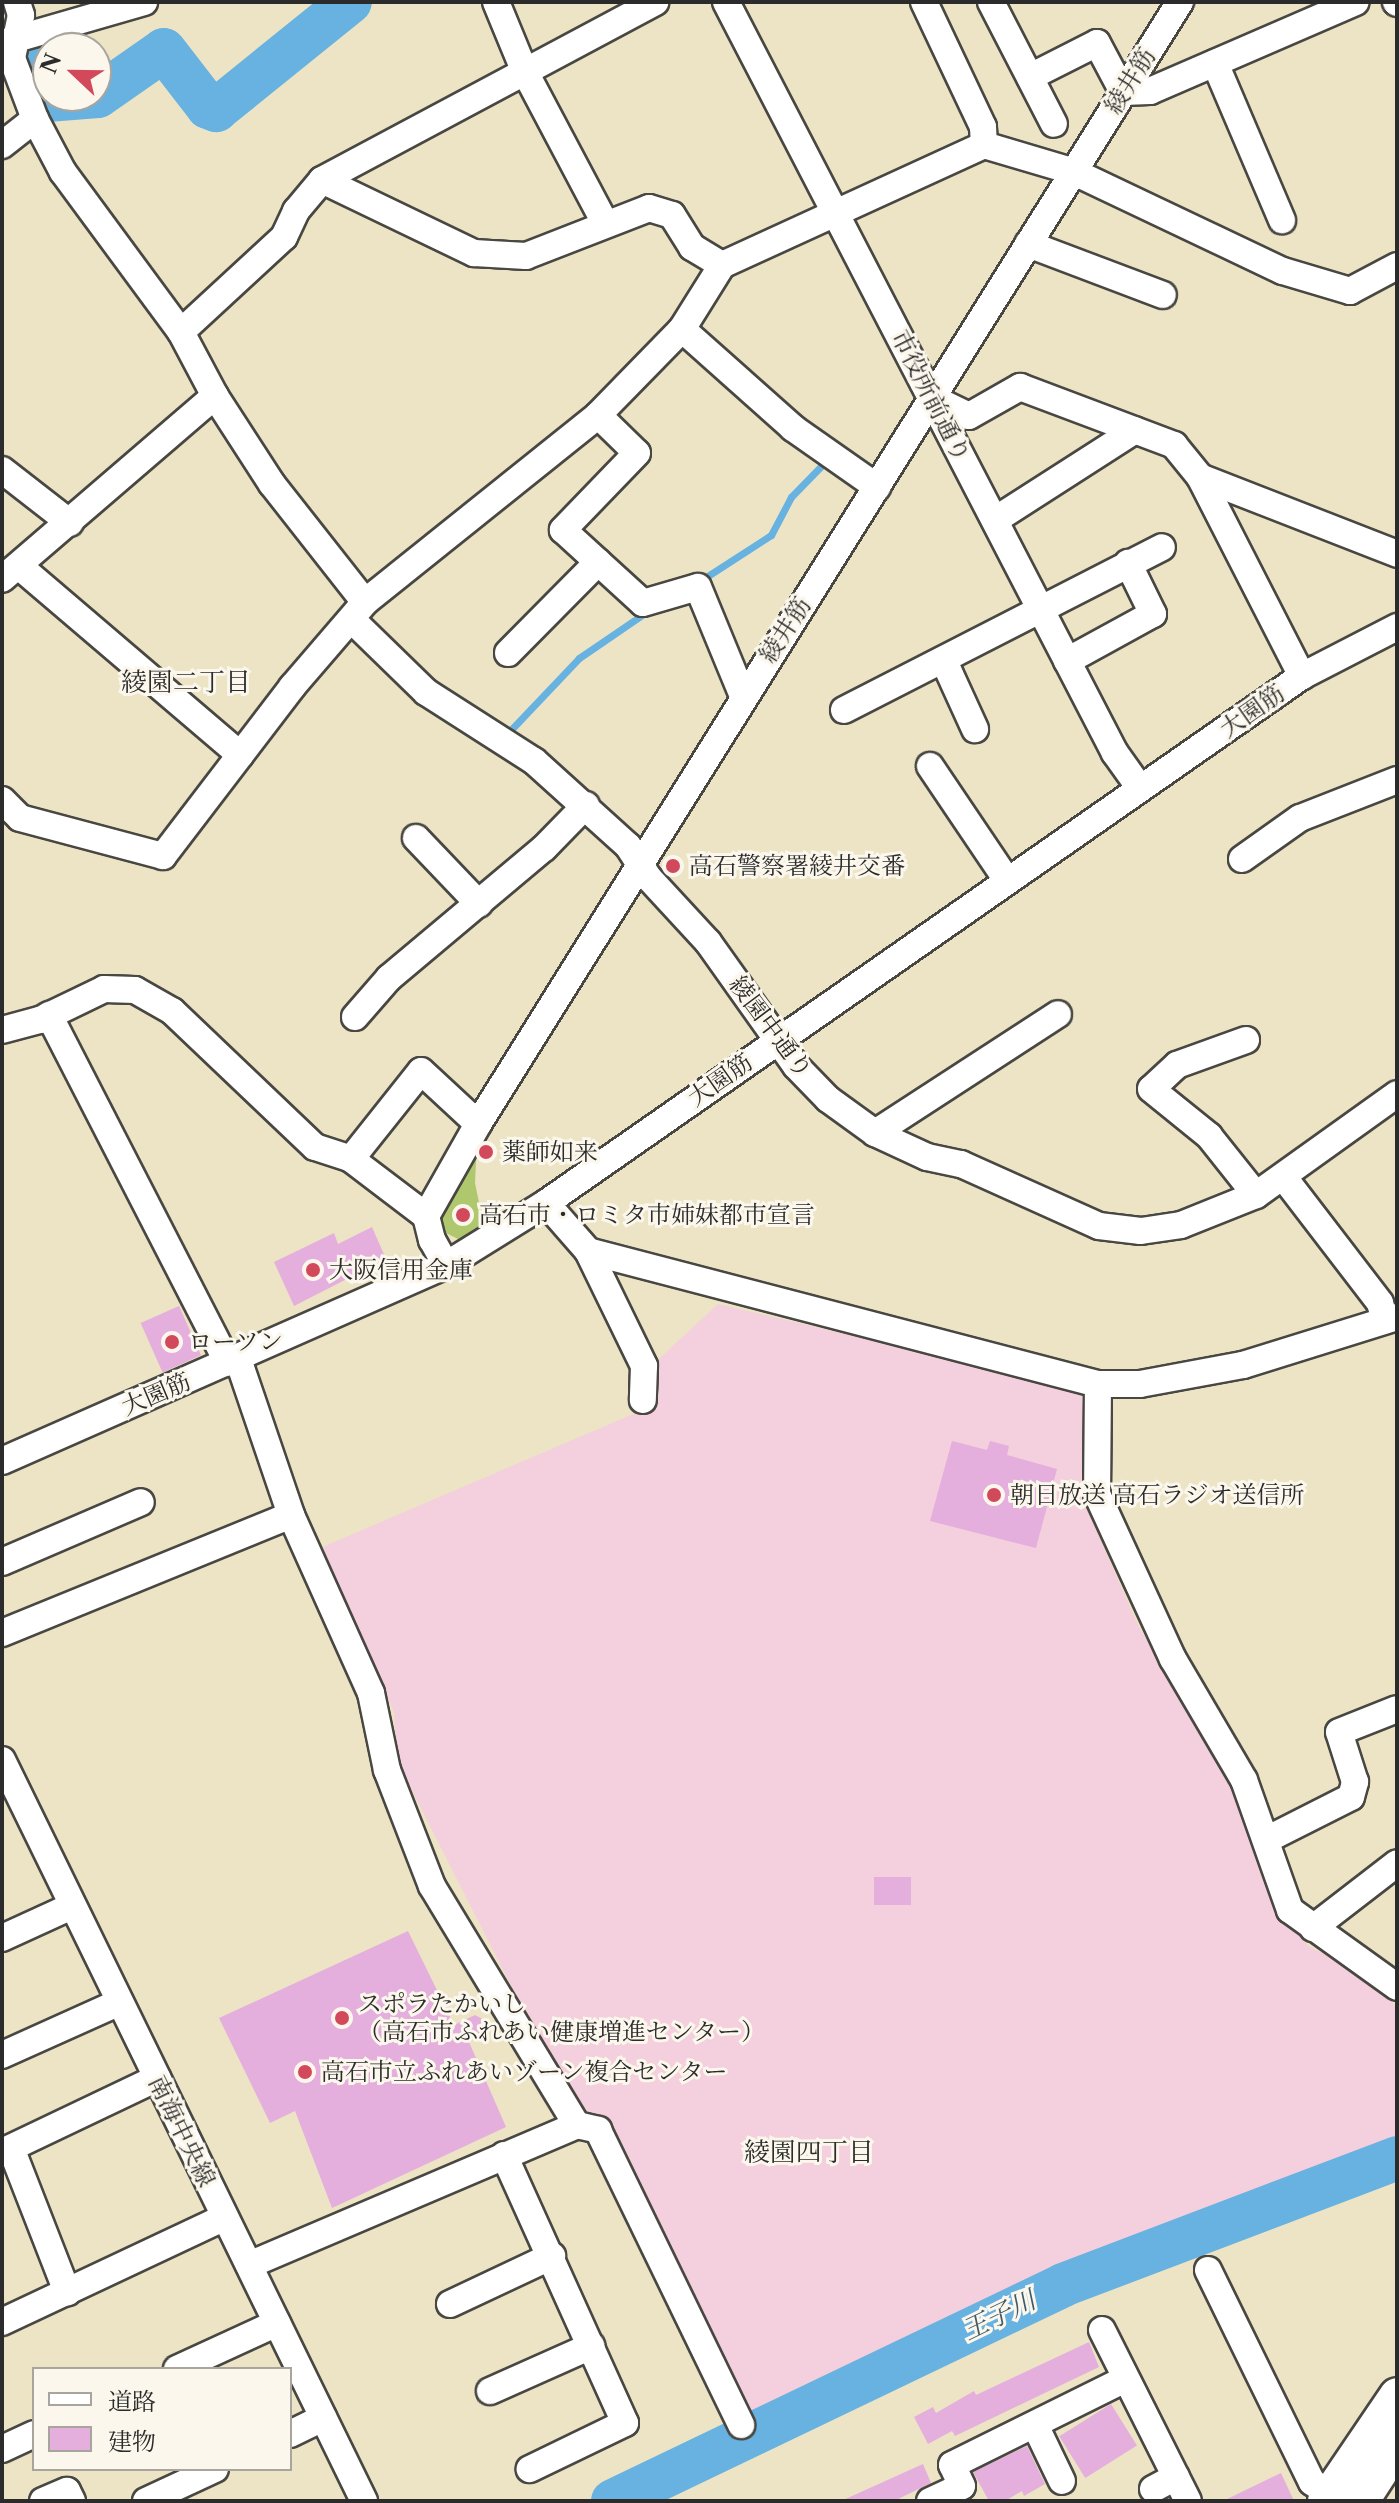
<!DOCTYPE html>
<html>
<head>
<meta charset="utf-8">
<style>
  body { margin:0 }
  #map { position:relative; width:1399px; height:2503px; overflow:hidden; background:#ece4c5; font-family:"Libre Caslon Text","Noto Serif JP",serif }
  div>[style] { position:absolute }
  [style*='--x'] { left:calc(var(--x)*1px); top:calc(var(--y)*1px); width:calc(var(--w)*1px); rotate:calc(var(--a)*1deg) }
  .built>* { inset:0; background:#f4cfdd }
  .green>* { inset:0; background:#b0c86d }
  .stream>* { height:7px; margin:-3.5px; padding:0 3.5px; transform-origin:3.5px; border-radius:3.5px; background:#67b2e0 }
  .river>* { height:44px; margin:-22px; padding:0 22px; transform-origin:22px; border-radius:22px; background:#67b2e0 }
  .building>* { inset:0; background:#e4aedd; transform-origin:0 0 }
  .roads { filter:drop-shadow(2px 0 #484742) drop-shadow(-2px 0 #484742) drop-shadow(0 2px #484742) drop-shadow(0 -2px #484742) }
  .minor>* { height:26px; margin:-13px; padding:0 13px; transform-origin:13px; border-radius:13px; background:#fff }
  .major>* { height:34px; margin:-17px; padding:0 17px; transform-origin:17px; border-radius:17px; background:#fff }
  .highway>* { height:40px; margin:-20px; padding:0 20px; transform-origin:20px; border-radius:20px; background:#fff }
  .dots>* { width:22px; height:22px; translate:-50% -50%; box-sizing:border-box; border:4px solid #fbf7ec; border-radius:50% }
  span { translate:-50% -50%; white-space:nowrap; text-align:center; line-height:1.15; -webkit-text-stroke:6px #fbf7ec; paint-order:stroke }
  .street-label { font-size:24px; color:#2b2b2b }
  .poi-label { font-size:24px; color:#2b2b2b }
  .left { translate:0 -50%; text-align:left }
  .neighbourhood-label { font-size:26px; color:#2b2b2b }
  .water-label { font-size:26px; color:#405a6a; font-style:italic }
  .frame { position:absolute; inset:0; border:4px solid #2b2b2b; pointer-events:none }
  .legend { position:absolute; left:32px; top:2367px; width:260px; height:104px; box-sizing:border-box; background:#fbf7ec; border:2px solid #a8a59f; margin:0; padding:10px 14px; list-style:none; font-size:24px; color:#2b2b2b }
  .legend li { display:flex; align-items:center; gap:16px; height:40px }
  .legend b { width:40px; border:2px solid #a8a59f }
  .north { position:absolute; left:32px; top:32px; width:80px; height:80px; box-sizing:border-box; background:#fbf7ec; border:2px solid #a8a59f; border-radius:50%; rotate:292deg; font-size:22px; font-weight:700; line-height:32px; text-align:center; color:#2b2b2b }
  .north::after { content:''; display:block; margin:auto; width:28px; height:36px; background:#d1495b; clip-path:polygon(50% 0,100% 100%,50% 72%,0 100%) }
</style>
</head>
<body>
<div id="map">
  <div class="built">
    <i style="clip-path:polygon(718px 1304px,1085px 1390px,1081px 1495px,1137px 1623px,1242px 1808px,1275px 1899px,1308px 1946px,1369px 1976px,1397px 2008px,1397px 2136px,1070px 2274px,752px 2421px,606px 2117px,572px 2106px,397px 1761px,394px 1712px,320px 1548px,645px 1409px,648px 1369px)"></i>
  </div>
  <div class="green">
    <i style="clip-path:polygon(477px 1143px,475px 1183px,481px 1212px,490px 1224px,458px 1239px,444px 1232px,440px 1221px)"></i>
  </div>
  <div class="stream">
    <i style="--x:703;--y:579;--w:81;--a:-32.9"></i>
    <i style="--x:771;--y:535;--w:43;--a:-62.2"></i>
    <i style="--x:791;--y:497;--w:52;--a:-45.8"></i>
    <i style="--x:506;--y:735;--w:106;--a:-46.5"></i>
    <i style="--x:579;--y:658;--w:80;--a:-34.3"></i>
  </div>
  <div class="river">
    <i style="--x:28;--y:54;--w:50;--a:67.6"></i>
    <i style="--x:47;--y:100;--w:51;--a:-4.5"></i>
    <i style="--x:98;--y:96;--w:80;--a:-34.9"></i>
    <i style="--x:164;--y:50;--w:72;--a:52.3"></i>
    <i style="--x:208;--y:107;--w:9;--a:21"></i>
    <i style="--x:216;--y:110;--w:172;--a:-38.9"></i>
    <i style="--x:613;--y:2501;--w:499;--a:-25.6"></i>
    <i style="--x:1063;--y:2285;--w:357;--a:-20.8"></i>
  </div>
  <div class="building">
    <i style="clip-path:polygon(372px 1227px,386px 1259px,294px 1306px,274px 1262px,334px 1233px,338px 1244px)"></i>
    <i style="left:179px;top:1306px;width:54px;height:42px;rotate:66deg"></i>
    <i style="clip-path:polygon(952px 1441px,987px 1450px,990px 1441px,1009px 1446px,1007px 1455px,1057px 1469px,1036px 1548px,930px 1521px)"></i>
    <i style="left:911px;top:1877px;width:28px;height:37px;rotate:90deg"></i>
    <i style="clip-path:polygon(408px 1931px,454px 2025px,475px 2015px,486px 2021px,484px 2035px,469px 2042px,506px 2127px,332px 2208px,295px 2111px,270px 2123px,219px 2018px)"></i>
    <i style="clip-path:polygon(1089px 2342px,1099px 2367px,955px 2436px,952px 2431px,928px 2444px,914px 2417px,933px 2407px,936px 2413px,974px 2391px,976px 2395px)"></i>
    <i style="left:1111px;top:2404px;width:49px;height:61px;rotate:58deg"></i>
    <i style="clip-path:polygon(1027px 2446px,1045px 2484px,1024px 2496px,1022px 2491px,1005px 2501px,989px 2501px,973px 2472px)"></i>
    <i style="clip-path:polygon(923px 2464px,931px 2483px,894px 2501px,841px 2501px)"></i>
    <i style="clip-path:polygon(1281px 2473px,1294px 2501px,1223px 2501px)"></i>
  </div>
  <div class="roads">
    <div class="minor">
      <i style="--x:17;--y:2;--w:14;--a:73"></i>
      <i style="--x:21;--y:15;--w:44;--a:101.8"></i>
      <i style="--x:12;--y:58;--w:65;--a:69.3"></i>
      <i style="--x:35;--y:119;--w:60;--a:62.2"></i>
      <i style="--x:63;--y:172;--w:199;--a:53.6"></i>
      <i style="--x:181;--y:332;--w:72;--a:62"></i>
      <i style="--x:215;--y:396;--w:105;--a:57.1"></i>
      <i style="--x:272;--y:484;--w:150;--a:51.8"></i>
      <i style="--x:496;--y:2;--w:74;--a:67.6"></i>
      <i style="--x:524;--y:70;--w:173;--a:62.1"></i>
      <i style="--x:726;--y:2;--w:846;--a:62.62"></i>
      <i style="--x:1115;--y:753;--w:43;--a:54.5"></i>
      <i style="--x:924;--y:2;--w:138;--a:64.7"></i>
      <i style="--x:983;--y:127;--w:18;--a:87"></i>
      <i style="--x:991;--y:2;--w:137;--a:62.7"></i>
      <i style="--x:1396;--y:2;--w:1;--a:45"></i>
      <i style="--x:2;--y:43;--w:148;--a:-16.1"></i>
      <i style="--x:1215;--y:63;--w:171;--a:66.9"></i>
      <i style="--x:1030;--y:77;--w:75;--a:-26.9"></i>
      <i style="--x:1097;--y:43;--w:55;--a:62"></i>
      <i style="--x:1123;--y:92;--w:27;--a:-2"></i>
      <i style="--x:1150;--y:91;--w:224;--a:-23.4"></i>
      <i style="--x:2;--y:145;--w:42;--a:-38.2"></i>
      <i style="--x:322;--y:180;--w:378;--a:-28.1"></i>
      <i style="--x:1028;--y:244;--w:144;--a:20.7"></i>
      <i style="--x:682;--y:329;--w:149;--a:41.7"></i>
      <i style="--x:793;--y:428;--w:103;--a:35.1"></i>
      <i style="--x:181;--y:332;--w:140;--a:-42.7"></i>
      <i style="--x:284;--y:237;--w:29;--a:-65"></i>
      <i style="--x:296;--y:211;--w:40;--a:-50"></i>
      <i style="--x:322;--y:180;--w:169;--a:25.7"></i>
      <i style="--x:474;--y:253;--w:52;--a:3.3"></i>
      <i style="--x:526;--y:256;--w:132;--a:-21.3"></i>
      <i style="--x:649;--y:208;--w:24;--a:17"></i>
      <i style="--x:672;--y:215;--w:38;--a:58"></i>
      <i style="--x:692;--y:247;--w:35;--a:31"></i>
      <i style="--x:932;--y:398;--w:41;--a:25.9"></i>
      <i style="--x:969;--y:416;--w:59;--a:-29.6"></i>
      <i style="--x:1020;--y:387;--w:165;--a:20.6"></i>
      <i style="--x:1174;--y:445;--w:41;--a:50.9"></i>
      <i style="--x:1200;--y:477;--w:224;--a:62.9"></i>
      <i style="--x:598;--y:415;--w:54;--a:44.3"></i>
      <i style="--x:637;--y:453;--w:107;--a:133.9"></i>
      <i style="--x:563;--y:530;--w:108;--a:42.4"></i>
      <i style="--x:643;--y:603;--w:57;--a:-16.2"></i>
      <i style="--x:698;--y:587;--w:118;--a:67.6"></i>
      <i style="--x:2;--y:470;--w:86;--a:37.9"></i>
      <i style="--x:1200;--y:477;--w:212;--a:21.3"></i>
      <i style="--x:995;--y:520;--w:166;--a:-32.7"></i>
      <i style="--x:19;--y:566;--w:291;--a:40.5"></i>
      <i style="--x:2;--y:579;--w:281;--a:-40.7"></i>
      <i style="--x:352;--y:620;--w:103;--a:44.2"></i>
      <i style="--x:426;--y:692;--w:128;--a:32.6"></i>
      <i style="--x:534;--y:761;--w:127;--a:42.1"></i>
      <i style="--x:628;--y:846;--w:37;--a:57"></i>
      <i style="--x:648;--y:877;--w:88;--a:47.3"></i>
      <i style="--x:708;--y:942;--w:152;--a:54.6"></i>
      <i style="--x:796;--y:1066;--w:46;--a:45.9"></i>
      <i style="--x:828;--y:1099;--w:58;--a:35.9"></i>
      <i style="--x:875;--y:1133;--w:57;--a:24.8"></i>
      <i style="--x:927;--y:1157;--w:35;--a:12"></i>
      <i style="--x:961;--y:1164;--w:151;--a:24.2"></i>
      <i style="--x:1099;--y:1226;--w:42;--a:6.8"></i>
      <i style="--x:1141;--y:1231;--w:40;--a:-8.5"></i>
      <i style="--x:1181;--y:1225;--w:81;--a:-21.8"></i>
      <i style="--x:1256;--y:1195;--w:173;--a:-35.6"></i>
      <i style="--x:508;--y:653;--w:128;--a:-45.3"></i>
      <i style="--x:944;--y:661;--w:75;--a:65.5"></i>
      <i style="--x:1067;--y:661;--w:98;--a:-28.7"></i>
      <i style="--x:1153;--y:614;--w:57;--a:-116.1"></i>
      <i style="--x:844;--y:710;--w:357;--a:-27.1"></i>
      <i style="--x:930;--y:766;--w:138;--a:56"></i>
      <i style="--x:2;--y:800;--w:25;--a:45"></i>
      <i style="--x:20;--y:818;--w:148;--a:14.9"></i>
      <i style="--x:163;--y:856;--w:213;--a:-52.6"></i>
      <i style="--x:292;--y:687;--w:112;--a:-49.3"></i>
      <i style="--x:365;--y:602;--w:299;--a:-38.7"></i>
      <i style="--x:598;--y:415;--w:120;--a:-45.7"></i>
      <i style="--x:682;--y:329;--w:75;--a:-58"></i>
      <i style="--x:722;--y:265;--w:288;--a:-24.6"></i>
      <i style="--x:984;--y:145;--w:92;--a:16.5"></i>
      <i style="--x:1072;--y:171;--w:233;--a:25.4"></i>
      <i style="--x:1283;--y:271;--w:70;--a:16.6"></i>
      <i style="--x:1350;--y:291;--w:53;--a:-28"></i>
      <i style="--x:416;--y:838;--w:91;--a:46.3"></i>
      <i style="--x:1242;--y:859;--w:71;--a:-35.3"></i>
      <i style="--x:1300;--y:818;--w:104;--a:-21.4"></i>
      <i style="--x:49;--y:1015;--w:391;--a:62.8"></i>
      <i style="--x:355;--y:1017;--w:52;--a:-48.9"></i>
      <i style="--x:389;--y:978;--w:202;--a:-40"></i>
      <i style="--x:544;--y:848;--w:60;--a:-45.7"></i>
      <i style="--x:2;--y:1030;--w:39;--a:-15"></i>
      <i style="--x:40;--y:1020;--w:71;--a:-25.8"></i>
      <i style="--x:104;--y:989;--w:31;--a:2"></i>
      <i style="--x:135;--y:990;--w:43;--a:29.6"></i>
      <i style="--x:172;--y:1011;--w:197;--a:43.6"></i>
      <i style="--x:315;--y:1147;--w:38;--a:18"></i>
      <i style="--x:351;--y:1159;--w:94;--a:37.2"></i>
      <i style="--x:1246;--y:1040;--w:73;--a:160.1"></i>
      <i style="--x:1177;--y:1065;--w:35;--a:137"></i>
      <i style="--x:1151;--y:1089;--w:75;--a:39"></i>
      <i style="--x:1209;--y:1136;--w:75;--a:51.5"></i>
      <i style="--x:875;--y:1133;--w:218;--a:-33"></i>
      <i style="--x:351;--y:1159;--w:112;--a:-51.5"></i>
      <i style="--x:421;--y:1071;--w:78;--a:42.9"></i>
      <i style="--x:1285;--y:1179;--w:156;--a:52.5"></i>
      <i style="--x:1380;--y:1303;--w:18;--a:74"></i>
      <i style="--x:546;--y:1203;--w:64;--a:48.8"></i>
      <i style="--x:588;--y:1251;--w:527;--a:14.62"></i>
      <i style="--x:1098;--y:1384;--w:42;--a:0"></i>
      <i style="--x:1140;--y:1384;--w:105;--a:-10.5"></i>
      <i style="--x:1243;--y:1365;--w:161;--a:-17.3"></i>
      <i style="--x:588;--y:1251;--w:128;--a:64"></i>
      <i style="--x:644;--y:1366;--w:34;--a:92"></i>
      <i style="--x:446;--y:1265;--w:29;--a:-119"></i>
      <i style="--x:432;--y:1240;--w:25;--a:-104"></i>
      <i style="--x:426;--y:1216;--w:106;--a:-60.5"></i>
      <i style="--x:478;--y:1124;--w:1324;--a:-57.97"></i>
      <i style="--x:238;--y:1359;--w:165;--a:71.2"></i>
      <i style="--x:291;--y:1515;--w:195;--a:65.8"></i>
      <i style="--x:371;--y:1693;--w:79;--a:78.3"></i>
      <i style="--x:387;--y:1770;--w:124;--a:68.8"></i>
      <i style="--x:432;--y:1886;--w:280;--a:58.8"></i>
      <i style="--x:1098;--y:1384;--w:110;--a:90.5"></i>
      <i style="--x:1097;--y:1494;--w:182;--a:65.3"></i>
      <i style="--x:1173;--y:1659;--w:140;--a:59.6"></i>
      <i style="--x:1244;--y:1780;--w:138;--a:70.5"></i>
      <i style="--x:1290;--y:1910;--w:132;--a:35.7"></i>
      <i style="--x:2;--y:1461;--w:485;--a:-23.8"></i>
      <i style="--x:446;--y:1265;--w:118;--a:-31.8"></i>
      <i style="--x:546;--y:1203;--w:922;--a:-34.88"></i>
      <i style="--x:1302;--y:676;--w:107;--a:-27.3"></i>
      <i style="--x:2;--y:1562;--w:151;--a:-23.3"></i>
      <i style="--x:2;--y:1633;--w:312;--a:-22.2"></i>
      <i style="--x:2;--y:1760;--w:825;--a:63.96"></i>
      <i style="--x:1266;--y:1840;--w:95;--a:-26.8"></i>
      <i style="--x:1351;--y:1797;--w:16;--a:-75"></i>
      <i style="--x:1355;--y:1782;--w:52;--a:-107.7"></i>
      <i style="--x:1339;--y:1732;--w:62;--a:-21.6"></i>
      <i style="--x:1313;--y:1928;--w:106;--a:-37.7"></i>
      <i style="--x:2;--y:1938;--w:77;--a:-24.6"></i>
      <i style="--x:2;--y:2055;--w:129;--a:-24.2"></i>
      <i style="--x:11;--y:2148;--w:155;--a:68.7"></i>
      <i style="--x:2;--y:2152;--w:172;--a:-25.5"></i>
      <i style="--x:504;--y:2155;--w:294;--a:65.7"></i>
      <i style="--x:625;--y:2423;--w:106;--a:154.2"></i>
      <i style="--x:249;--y:2265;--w:357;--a:-23.1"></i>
      <i style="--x:577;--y:2125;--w:22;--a:13"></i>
      <i style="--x:598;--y:2130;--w:328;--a:64.1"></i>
      <i style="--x:1208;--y:2270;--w:236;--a:63.9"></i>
      <i style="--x:1312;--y:2482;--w:21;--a:35"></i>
      <i style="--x:450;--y:2304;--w:113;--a:-25.2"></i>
      <i style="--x:2;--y:2322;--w:246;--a:-25.2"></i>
      <i style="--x:1102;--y:2330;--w:191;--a:63.3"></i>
      <i style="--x:177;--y:2369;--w:110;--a:-24.7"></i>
      <i style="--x:490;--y:2391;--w:111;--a:-24"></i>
      <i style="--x:1035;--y:2425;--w:62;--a:64.3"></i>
      <i style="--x:290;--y:2434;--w:37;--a:-26"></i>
      <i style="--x:2;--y:2449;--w:35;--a:-25"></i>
      <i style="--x:1153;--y:2489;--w:26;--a:-28"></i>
      <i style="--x:43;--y:2501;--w:26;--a:-23"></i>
      <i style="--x:67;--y:2491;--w:11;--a:63"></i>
      <i style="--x:146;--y:2501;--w:76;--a:-24.9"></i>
      <i style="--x:930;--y:2501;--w:35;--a:-25"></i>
      <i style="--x:962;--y:2486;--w:23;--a:-115"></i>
      <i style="--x:952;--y:2465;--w:191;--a:-26.4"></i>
    </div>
    <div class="major">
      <i style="--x:1325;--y:2501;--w:128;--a:-55.8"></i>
    </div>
    <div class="highway">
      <i style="--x:1358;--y:2501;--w:72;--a:-57"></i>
    </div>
  </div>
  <div class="dots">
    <i style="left:673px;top:866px;background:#d1495b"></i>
    <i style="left:486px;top:1152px;background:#d1495b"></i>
    <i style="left:463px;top:1215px;background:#d1495b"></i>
    <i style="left:313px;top:1270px;background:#d1495b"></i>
    <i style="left:172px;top:1342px;background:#d1495b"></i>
    <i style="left:994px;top:1495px;background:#d1495b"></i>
    <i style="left:342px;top:2018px;background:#d1495b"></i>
    <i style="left:305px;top:2072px;background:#d1495b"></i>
  </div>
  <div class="street-label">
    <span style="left:1130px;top:81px;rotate:-58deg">綾井筋</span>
    <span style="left:931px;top:396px;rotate:63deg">市役所前通り</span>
    <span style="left:785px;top:630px;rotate:-57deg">綾井筋</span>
    <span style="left:1252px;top:711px;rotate:-35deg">大園筋</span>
    <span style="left:771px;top:1027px;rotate:53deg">綾園中通り</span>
    <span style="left:720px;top:1080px;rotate:-35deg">大園筋</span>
    <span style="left:156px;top:1394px;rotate:-23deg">大園筋</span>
    <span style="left:182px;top:2131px;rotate:64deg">南海中央線</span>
  </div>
  <div class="poi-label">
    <span class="left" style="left:689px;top:866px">高石警察署綾井交番</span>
    <span class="left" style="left:502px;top:1152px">薬師如来</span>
    <span class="left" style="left:479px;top:1215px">高石市・ロミタ市姉妹都市宣言</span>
    <span class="left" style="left:329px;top:1270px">大阪信用金庫</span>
    <span class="left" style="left:188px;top:1342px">ローソン</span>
    <span class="left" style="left:1010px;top:1495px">朝日放送 高石ラジオ送信所</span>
    <span class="left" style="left:358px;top:2018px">スポラたかいし<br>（高石市ふれあい健康増進センター）</span>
    <span class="left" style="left:321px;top:2072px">高石市立ふれあいゾーン複合センター</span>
  </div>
  <div class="neighbourhood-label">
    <span style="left:186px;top:683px">綾園二丁目</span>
    <span style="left:809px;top:2153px">綾園四丁目</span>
  </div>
  <div class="water-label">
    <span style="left:999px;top:2316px;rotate:-26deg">王子川</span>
  </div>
  <div class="frame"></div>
  <ul class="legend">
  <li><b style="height:10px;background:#fff"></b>道路</li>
  <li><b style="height:22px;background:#e4aedd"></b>建物</li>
  </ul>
  <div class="north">N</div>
</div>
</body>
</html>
